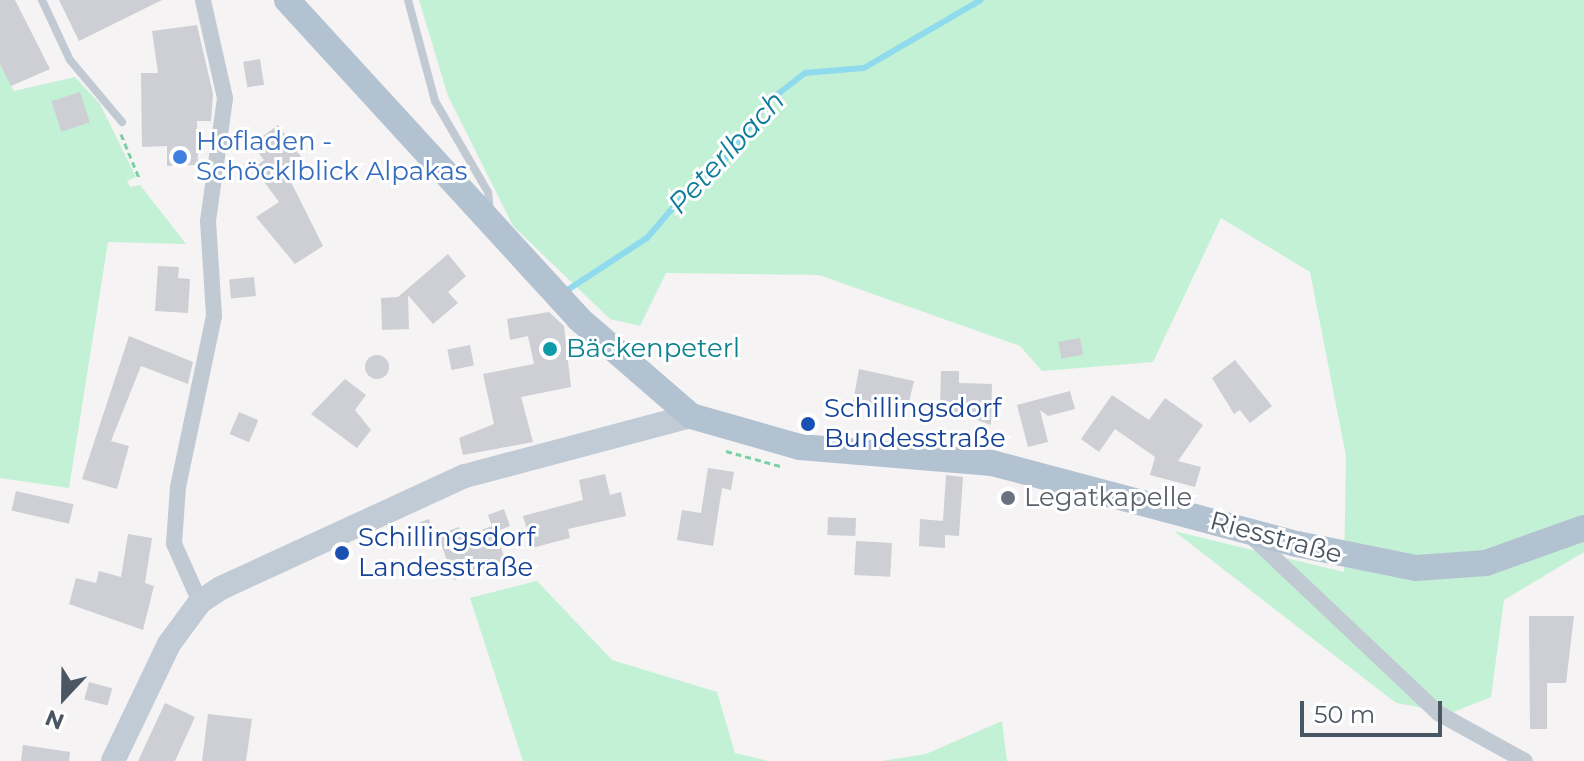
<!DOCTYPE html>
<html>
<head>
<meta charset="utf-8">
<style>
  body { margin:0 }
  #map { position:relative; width:1584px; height:761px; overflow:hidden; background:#f5f3f3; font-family:Montserrat,sans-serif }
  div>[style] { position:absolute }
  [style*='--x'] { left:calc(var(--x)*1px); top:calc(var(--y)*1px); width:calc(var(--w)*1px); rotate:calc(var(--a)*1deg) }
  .green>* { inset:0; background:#c3f1d5 }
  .stream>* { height:6px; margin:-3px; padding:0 3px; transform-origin:3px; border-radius:3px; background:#90daee }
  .building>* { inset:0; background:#cdcfd5; transform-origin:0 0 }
  .round { border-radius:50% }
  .path>* { height:3px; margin-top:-1.5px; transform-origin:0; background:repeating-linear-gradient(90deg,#7ad0a6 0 6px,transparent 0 10px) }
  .lane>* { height:8px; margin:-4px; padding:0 4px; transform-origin:4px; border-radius:4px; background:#c1cad2 }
  .street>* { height:16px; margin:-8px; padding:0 8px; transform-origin:8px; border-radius:8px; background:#c1cad2 }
  .secondary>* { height:24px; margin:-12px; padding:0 12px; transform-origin:12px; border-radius:12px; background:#c1cbd6 }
  .primary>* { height:26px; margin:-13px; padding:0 13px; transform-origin:13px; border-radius:13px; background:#b3c2d1 }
  .dots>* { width:22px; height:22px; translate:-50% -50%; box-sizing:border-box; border:4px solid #fff; border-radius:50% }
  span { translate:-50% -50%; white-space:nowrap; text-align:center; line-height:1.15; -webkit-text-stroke:6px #fff; paint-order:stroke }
  .shop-label { font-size:26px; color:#366cbe }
  .left { translate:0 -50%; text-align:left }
  .culture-label { font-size:26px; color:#0d838f }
  .transit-label { font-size:26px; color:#164399 }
  .worship-label { font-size:26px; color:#5b616d }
  .street-label { font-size:26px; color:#4a5661 }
  .water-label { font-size:28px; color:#0c7c9b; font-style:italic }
  .north { position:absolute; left:24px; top:657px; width:80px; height:80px; -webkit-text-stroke:6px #fff; paint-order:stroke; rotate:202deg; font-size:22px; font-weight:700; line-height:32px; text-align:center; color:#4a5661 }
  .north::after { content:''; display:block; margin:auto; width:28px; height:36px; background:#4a5661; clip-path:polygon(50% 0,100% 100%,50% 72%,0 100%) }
  .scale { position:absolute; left:1300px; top:701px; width:142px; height:36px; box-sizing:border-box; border:4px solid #4a5661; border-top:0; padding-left:10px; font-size:24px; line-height:28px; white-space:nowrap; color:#4a5661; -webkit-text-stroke:6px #fff; paint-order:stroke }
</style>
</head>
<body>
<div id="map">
  <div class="green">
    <i style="clip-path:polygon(419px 0,1584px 0,1584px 552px,1504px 600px,1491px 697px,1451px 713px,1396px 703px,1174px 531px,1344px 572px,1346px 456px,1310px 272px,1221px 218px,1153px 362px,1042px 371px,1020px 346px,819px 275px,666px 273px,640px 326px,610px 319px,513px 226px,448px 96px)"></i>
    <i style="clip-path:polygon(0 64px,14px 91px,75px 77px,100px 104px,136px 177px,127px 181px,130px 187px,140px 185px,186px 244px,108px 242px,69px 488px,0 478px)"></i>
    <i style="clip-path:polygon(537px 581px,612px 660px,717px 692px,735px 753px,768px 761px,523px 761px,470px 598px)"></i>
    <i style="clip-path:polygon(1002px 721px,1007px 761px,882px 761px,926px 754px)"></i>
  </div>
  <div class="stream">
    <i style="--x:569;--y:289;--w:93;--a:-33.2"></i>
    <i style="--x:647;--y:238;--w:63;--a:-49.5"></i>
    <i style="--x:688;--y:190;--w:33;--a:-33"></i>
    <i style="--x:716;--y:172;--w:89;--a:-53.3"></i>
    <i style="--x:769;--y:101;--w:46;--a:-37.9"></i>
    <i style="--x:805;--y:73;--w:59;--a:-4.8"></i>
    <i style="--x:864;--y:68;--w:135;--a:-30.2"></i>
  </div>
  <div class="building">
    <i style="clip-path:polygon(0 0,15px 0,50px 69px,11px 86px,0 64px)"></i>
    <i style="clip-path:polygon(59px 0,162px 0,79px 41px)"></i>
    <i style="clip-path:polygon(197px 25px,213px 94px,211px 121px,197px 121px,198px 165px,167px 166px,167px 146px,142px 147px,141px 73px,158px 73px,152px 31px)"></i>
    <i style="left:260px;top:59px;width:26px;height:17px;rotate:81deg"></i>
    <i style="left:80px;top:92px;width:32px;height:30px;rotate:72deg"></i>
    <i style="clip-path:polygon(278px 125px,302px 158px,285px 170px,323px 246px,295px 264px,256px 217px,279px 202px,254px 168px,264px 160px,252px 144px)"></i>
    <i style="clip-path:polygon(448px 254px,466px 276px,448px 292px,458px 303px,433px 324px,408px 295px,409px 329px,382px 330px,381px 298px,398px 297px)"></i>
    <i style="clip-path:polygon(158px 266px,179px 267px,178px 278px,190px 279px,188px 313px,155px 311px)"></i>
    <i style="left:254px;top:277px;width:19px;height:25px;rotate:84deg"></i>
    <i style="clip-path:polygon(549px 312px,564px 326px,571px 387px,521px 397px,533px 442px,463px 455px,459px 438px,494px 424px,483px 374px,534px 364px,528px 336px,510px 340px,507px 319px)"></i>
    <i style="clip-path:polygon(129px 336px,193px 362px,188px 384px,141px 366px,111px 441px,129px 446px,117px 489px,82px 479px)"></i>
    <i style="left:1080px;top:338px;width:17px;height:22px;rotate:80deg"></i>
    <i style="left:470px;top:345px;width:21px;height:23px;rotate:79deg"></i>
    <i class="round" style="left:365px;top:355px;width:24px;height:24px"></i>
    <i style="clip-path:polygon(1235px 360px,1272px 406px,1250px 423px,1240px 410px,1234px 414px,1212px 378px)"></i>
    <i style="clip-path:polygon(859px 369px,914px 381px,908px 406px,853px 402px)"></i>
    <i style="clip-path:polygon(941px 371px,959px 371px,959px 383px,992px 384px,991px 425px,940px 407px)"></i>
    <i style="clip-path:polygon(345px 379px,366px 395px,355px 410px,371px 430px,357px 448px,311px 414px)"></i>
    <i style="clip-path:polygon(1070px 391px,1075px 409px,1048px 416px,1040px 410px,1048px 442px,1028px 447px,1017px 405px)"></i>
    <i style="clip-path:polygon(1112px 395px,1149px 420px,1165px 398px,1203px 425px,1178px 461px,1201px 467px,1195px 487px,1150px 475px,1155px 457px,1115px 429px,1099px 452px,1081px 439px)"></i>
    <i style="left:239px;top:412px;width:21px;height:24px;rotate:23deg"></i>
    <i style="clip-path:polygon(708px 468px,734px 472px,731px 490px,722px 488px,713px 546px,677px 540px,682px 510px,701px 513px)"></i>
    <i style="clip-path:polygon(605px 474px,610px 495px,621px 492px,626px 516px,568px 529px,570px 538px,532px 548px,523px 516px,583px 500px,579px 480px)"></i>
    <i style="clip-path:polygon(946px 475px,963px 477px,959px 536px,945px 535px,945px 548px,919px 546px,920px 519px,943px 521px)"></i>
    <i style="left:16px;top:491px;width:59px;height:20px;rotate:13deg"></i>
    <i style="clip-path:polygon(504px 509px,510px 526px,495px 532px,506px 561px,454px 580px,438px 535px,459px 527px,463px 537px,492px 526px,488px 515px)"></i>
    <i style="left:828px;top:517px;width:28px;height:18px;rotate:2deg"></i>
    <i style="left:429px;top:519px;width:15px;height:17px;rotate:70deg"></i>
    <i style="clip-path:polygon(128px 534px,152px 538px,145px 583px,154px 586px,143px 630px,69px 604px,76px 578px,96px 583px,99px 571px,121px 577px)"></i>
    <i style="left:856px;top:541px;width:36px;height:34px;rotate:3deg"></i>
    <i style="clip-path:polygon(1529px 616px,1574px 616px,1566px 683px,1547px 683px,1547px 729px,1530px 729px)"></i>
    <i style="left:89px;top:682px;width:24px;height:18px;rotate:15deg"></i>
    <i style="clip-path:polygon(165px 703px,195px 717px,175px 761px,138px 761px)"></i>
    <i style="clip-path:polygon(208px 714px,252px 719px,246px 761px,202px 761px)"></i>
    <i style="clip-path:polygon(23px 745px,70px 752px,69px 761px,21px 761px)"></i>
  </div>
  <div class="path">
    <i style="--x:121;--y:134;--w:50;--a:67.6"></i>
    <i style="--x:726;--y:451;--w:56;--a:15.5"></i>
  </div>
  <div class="lane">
    <i style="--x:42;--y:0;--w:66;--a:65"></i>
    <i style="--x:70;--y:60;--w:81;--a:50"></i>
    <i style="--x:408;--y:0;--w:105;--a:75"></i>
    <i style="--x:435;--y:101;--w:105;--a:59.8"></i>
    <i style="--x:488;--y:192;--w:19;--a:84"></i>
  </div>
  <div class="street">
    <i style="--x:1250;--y:535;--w:259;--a:43.4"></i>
    <i style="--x:1438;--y:713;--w:99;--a:28.9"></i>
    <i style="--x:200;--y:602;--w:64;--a:-114.1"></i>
    <i style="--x:174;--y:544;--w:57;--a:-86"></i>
    <i style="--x:178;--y:487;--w:175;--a:-78.1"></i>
    <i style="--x:214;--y:316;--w:95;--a:-93.6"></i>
    <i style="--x:208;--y:221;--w:124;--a:-82.1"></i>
    <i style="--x:225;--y:98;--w:100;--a:-102.7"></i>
  </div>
  <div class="secondary">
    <i style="--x:113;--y:761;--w:130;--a:-64.4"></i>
    <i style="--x:169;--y:644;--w:52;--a:-53.6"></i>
    <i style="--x:200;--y:602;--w:25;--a:-34"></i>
    <i style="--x:221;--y:588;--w:268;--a:-24.7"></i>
    <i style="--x:465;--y:476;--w:234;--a:-14.9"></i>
  </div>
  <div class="primary">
    <i style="--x:287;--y:0;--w:432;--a:47.5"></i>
    <i style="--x:579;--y:319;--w:148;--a:40.9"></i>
    <i style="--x:691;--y:416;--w:113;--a:15.9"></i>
    <i style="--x:800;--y:447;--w:193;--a:4.8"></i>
    <i style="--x:992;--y:463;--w:316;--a:14.9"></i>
    <i style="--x:1297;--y:544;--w:121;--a:11.4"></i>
    <i style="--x:1416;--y:568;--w:70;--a:-4.1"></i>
    <i style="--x:1486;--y:563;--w:104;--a:-19.7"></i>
  </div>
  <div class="dots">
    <i style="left:180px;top:157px;background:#3f7fe0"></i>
    <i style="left:550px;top:349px;background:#0f9aa8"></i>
    <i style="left:808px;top:424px;background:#1a4fb4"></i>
    <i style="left:1008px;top:498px;background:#6b7280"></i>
    <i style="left:342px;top:553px;background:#1a4fb4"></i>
  </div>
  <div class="shop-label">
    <span class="left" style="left:196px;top:157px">Hofladen -<br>Schöcklblick Alpakas</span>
  </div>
  <div class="culture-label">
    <span class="left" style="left:566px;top:349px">Bäckenpeterl</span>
  </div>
  <div class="transit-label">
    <span class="left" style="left:824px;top:424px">Schillingsdorf<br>Bundesstraße</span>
    <span class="left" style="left:358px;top:553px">Schillingsdorf<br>Landesstraße</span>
  </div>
  <div class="worship-label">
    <span class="left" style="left:1024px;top:498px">Legatkapelle</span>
  </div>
  <div class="street-label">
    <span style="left:1276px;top:538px;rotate:15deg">Riesstraße</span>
  </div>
  <div class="water-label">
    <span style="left:726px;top:152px;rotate:-47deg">Peterlbach</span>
  </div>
  <div class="north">N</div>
  <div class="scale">50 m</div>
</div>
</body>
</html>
